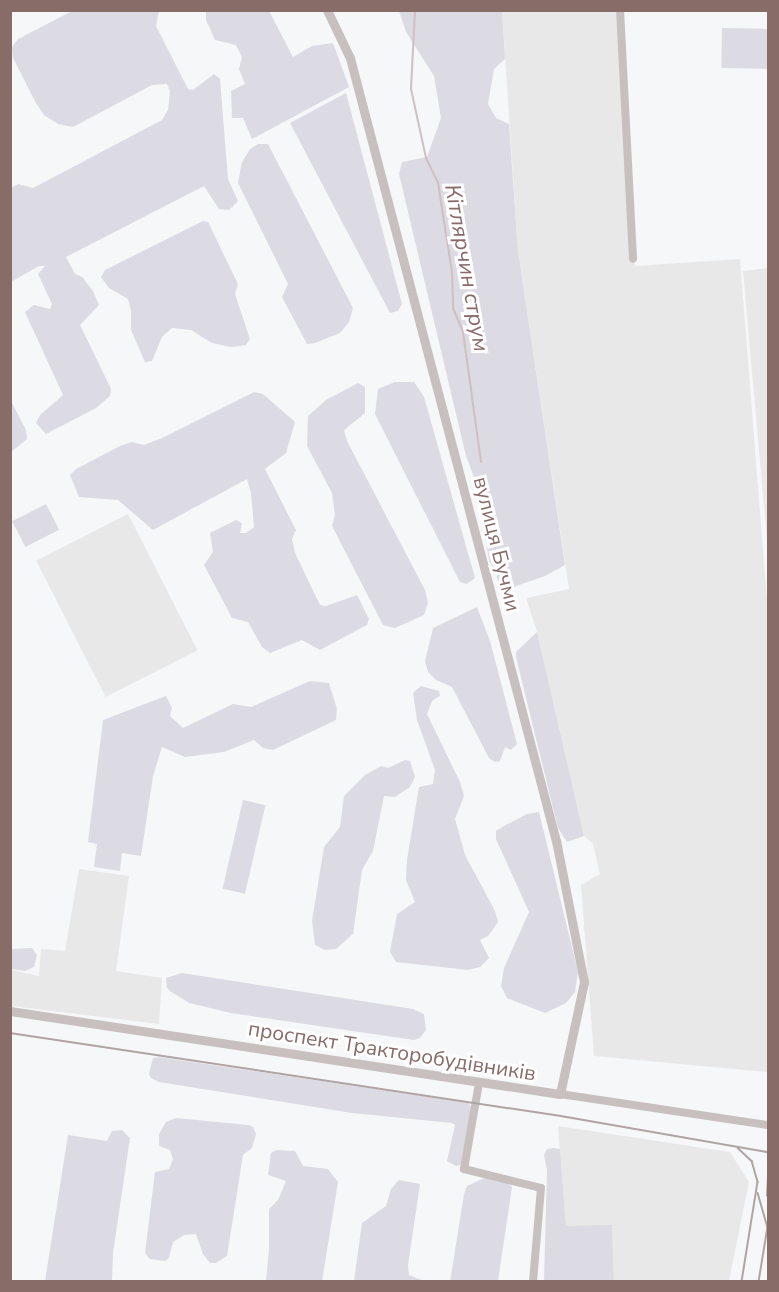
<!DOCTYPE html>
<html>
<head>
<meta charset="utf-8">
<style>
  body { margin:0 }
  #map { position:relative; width:779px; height:1292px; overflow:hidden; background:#f6f7f9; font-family:"Nunito Sans",sans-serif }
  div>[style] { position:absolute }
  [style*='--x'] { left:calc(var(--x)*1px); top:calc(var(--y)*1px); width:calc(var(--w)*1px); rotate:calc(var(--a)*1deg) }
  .built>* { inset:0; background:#e9e8e9; transform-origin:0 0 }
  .green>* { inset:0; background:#dcdae3; transform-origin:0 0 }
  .stream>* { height:2px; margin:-1px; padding:0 1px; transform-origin:1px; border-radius:1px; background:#cfbfc0 }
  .minor>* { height:8px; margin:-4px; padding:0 4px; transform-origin:4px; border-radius:4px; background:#c8c0bf }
  .tertiary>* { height:9px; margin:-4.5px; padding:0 4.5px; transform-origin:4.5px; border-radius:4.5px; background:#c8c0bf }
  .tram>* { height:1.5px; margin:-0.75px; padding:0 0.75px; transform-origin:0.75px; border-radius:0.75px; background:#afa4a3 }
  span { translate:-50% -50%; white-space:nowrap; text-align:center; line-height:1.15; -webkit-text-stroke:6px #fff; paint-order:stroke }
  .street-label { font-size:21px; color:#876c68 }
  .water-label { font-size:22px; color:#8a696a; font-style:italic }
  .frame { position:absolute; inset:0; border:12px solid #876c68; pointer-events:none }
</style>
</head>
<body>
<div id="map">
  <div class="built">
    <i style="clip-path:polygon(502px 11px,618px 11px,635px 266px,740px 259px,768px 613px,768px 1072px,594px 1056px,581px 885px,600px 874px,593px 844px,584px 836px,537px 632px,526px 598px,569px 589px,518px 251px)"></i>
    <i style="clip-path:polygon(768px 268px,768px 552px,743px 271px)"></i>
    <i style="left:128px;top:514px;width:153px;height:103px;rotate:63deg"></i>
    <i style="clip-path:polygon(79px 869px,129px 876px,116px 971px,162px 978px,159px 1024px,11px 1006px,11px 970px,39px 976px,41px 949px,65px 951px)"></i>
    <i style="clip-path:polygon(558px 1126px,730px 1152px,749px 1182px,729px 1281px,614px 1281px,612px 1226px,566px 1226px)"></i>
  </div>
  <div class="green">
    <i style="clip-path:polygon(74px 10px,159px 11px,156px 26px,188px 89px,193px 90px,214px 74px,220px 79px,228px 179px,238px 201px,229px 210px,219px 209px,204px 186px,66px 257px,75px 274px,82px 277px,93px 291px,99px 305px,80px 325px,111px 389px,110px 396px,96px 408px,46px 434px,36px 423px,40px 415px,63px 395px,25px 312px,34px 305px,50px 309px,52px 304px,38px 274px,45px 266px,39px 266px,11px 282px,11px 188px,18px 184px,33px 188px,162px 120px,168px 110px,170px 91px,167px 84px,152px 85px,73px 127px,58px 124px,44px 115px,36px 103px,13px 58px,12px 47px,18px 39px)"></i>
    <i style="clip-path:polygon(206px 11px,269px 11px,293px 57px,312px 46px,333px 43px,349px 87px,252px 139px,243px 118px,232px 118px,231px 91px,245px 84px,239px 69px,242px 57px,236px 45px,215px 40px,206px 20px)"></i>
    <i style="clip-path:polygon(399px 11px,502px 11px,505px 59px,494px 69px,488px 104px,496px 118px,509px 124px,518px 251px,565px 565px,545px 576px,516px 586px,508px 594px,500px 593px,498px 580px,489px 560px,476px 482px,466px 456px,399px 174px,402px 162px,427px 157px,441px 118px,434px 76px,406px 32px)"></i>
    <i style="left:722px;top:28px;width:46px;height:40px;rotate:1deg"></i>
    <i style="clip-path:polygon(346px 93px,402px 304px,398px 311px,390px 313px,290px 123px)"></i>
    <i style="clip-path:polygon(258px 144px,268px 144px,353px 308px,349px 322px,340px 333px,315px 343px,307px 344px,282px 297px,288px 284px,238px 183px,242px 162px,250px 149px)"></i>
    <i style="clip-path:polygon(203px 221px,208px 222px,238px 284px,235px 294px,250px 339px,246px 345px,231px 347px,212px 343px,191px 330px,172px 328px,162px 337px,152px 361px,145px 362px,131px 330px,131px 311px,128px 299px,109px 288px,101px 277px,105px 270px)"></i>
    <i style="clip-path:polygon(395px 382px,414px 382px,424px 397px,475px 578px,467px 584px,460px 582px,375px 414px,378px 389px)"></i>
    <i style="clip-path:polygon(358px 383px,365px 387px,365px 413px,344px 430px,347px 441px,425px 590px,428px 603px,424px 615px,395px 628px,383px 625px,332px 526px,335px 515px,332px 493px,307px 446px,308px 416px,326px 400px)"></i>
    <i style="clip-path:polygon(254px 392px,263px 394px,295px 422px,286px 453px,265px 469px,296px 530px,292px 539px,295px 553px,320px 605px,326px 606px,357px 595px,369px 619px,367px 625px,320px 650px,302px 640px,270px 653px,262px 647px,248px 622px,232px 618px,204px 565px,213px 552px,210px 533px,236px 520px,242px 523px,240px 533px,246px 533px,254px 527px,251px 493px,247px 479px,153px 530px,118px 500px,79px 497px,70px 475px,76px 469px,120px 446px,132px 442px,144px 445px,162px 438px)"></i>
    <i style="clip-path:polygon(10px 399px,26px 430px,27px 439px,11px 452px)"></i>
    <i style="left:46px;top:504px;width:29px;height:38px;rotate:63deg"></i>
    <i style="clip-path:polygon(477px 607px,490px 641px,517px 744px,511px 750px,505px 747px,500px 761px,495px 762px,489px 758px,452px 687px,436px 680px,428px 672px,425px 661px,433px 628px)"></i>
    <i style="clip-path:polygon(537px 632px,584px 836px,567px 842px,558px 828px,516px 657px,516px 652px)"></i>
    <i style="clip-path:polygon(310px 681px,329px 683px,337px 709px,336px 720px,273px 750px,263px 748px,254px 740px,224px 752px,185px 757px,162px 747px,153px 776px,141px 856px,122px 853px,120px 871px,94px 867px,97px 844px,88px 842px,103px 720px,166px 696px,172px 708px,170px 716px,183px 728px,233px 704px,251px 707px)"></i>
    <i style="clip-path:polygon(421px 686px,439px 691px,440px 696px,432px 701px,427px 714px,460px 782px,464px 796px,455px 819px,465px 855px,495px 911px,498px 922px,488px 936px,480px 940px,489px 958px,480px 967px,468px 970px,396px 962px,390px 952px,397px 914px,415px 902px,406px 880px,407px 860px,419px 787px,433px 784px,435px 770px,417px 720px,413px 693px)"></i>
    <i style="clip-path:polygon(405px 760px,410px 761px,415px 777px,410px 787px,395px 797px,384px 796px,373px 851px,362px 870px,353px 934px,336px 949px,325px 950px,315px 945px,312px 921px,324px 847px,340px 827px,344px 796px,365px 775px,381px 766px,388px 768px)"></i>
    <i style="left:243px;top:800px;width:23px;height:91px;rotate:13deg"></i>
    <i style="clip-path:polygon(539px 812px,578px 972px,575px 992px,566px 1003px,545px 1013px,507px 998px,501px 986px,504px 968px,529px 912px,496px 839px,496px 831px,504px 826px,527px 814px)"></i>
    <i style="clip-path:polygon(32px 948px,37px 955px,34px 967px,25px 971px,11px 969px,11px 949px)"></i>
    <i style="clip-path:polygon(182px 973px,413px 1009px,424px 1014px,426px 1030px,420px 1038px,414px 1040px,231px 1013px,189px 1003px,170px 991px,167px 988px,166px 978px)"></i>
    <i style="clip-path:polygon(159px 1057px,469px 1103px,471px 1108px,463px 1164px,456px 1166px,447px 1161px,455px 1125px,452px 1123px,352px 1113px,159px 1082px,151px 1078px,149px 1074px,153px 1058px)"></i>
    <i style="clip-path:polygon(176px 1118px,248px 1125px,253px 1127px,256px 1134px,252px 1148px,243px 1155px,227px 1256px,216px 1263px,210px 1263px,203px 1254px,196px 1234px,184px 1235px,173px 1242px,169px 1258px,165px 1261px,150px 1259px,145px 1253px,155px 1172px,169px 1169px,173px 1159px,170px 1150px,159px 1146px,159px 1134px,166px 1122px)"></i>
    <i style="clip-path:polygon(122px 1130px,130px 1138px,113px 1253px,112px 1281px,45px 1281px,68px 1135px,107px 1141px,112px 1131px)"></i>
    <i style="clip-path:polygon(553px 1148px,560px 1149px,566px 1226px,612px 1225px,614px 1281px,544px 1281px,547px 1170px,544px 1155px,547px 1149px)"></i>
    <i style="clip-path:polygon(276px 1150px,295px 1151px,303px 1166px,328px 1169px,338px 1182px,322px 1281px,266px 1281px,269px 1249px,269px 1209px,278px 1200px,286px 1181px,268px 1175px,271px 1153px)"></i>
    <i style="clip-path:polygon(487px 1177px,507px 1182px,512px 1187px,498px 1281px,450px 1282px,464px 1194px,467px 1186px)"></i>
    <i style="clip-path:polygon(399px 1180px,420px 1184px,408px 1265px,409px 1275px,424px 1281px,354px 1281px,362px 1223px,386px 1206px,391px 1189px)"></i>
  </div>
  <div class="stream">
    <i style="--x:415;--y:10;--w:79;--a:92.9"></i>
    <i style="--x:411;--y:89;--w:71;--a:77.7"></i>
    <i style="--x:426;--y:158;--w:28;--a:64"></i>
    <i style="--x:438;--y:183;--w:90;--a:81.1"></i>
    <i style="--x:452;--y:272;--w:36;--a:88"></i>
    <i style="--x:453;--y:308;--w:26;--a:67"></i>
    <i style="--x:463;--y:332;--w:131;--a:82.1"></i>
  </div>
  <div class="minor">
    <i style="--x:620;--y:10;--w:249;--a:87"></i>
    <i style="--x:479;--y:1083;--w:87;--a:99.9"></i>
    <i style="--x:464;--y:1169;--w:79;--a:13.9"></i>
    <i style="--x:541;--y:1188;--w:94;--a:94.9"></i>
    <i style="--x:560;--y:1094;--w:210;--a:8.5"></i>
  </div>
  <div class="tertiary">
    <i style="--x:10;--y:1011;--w:556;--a:8.58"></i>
    <i style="--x:560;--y:1094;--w:115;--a:-77.9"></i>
    <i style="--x:584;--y:982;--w:144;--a:-101.2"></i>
    <i style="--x:556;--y:841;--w:810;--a:-104.74"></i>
    <i style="--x:350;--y:58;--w:53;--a:-115.6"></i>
  </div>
  <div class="tram">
    <i style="--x:10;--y:1033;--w:557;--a:8.57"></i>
    <i style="--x:561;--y:1116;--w:210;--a:9.9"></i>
    <i style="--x:738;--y:1148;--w:19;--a:43"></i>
    <i style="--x:752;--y:1161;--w:22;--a:74"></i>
    <i style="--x:758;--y:1182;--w:101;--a:99.1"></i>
    <i style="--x:758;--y:1193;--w:35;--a:74"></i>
    <i style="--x:768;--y:1227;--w:56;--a:99.3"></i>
    <i style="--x:767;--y:1196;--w:21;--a:-87"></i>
  </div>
  <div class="street-label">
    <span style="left:497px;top:544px;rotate:76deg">вулиця Бучми</span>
    <span style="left:392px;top:1051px;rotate:9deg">проспект Тракторобудівників</span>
  </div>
  <div class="water-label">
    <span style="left:466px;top:268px;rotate:80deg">Кітлярчин струм</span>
  </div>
  <div class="frame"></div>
</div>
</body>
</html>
